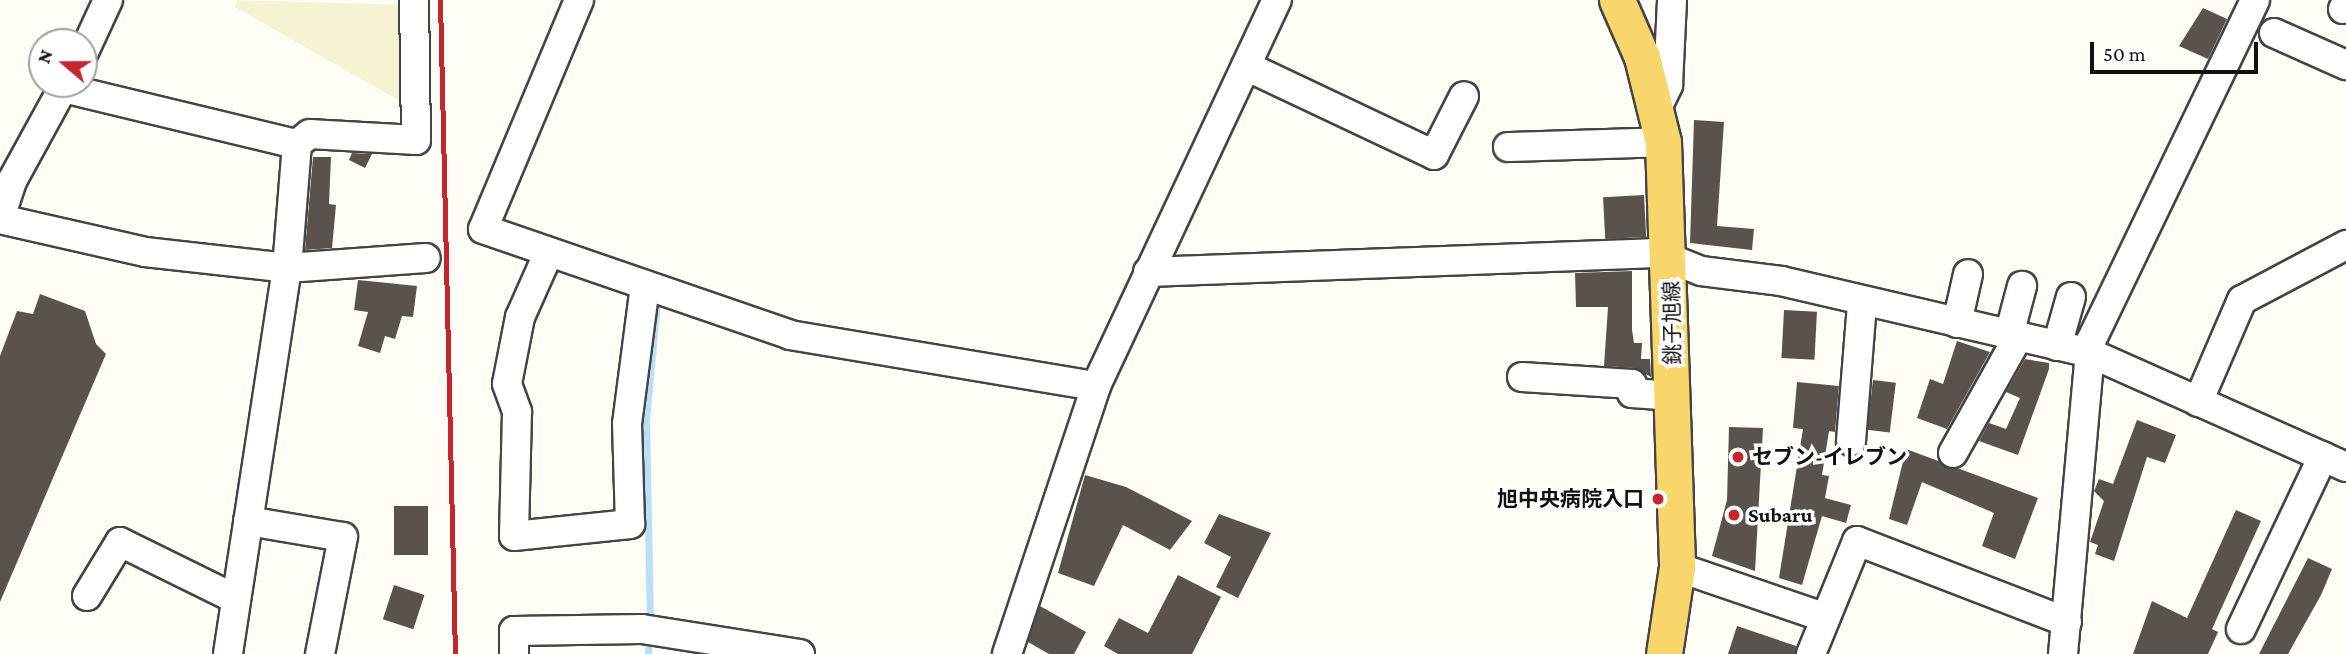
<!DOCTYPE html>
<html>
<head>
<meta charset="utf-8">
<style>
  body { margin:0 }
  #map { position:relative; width:2346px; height:654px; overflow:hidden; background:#fffdf5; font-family:"Crimson Pro","Noto Sans JP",serif }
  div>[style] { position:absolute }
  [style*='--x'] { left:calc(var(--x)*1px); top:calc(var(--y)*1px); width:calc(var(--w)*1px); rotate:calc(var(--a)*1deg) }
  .farmland>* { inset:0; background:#f6f3d4 }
  .stream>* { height:7px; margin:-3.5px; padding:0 3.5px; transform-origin:3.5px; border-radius:3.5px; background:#b9e0f7 }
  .building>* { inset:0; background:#5a524d; transform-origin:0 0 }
  .roads { filter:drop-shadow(2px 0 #444) drop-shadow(-2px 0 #444) drop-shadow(0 2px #444) drop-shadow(0 -2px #444) }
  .minor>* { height:28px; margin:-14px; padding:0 14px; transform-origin:14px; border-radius:14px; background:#fff }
  .major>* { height:35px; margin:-17.5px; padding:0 17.5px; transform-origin:17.5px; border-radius:17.5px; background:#f9d66b }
  .rail>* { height:5px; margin:-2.5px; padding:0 2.5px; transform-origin:2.5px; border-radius:2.5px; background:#c4262e }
  .dots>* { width:19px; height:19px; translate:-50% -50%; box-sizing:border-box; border:4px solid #fff; border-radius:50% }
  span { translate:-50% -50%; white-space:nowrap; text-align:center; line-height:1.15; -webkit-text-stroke:7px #fff; paint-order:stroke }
  .street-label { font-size:21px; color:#111 }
  .poi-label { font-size:21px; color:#111; font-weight:700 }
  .left { translate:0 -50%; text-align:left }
  .right { translate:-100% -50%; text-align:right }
  .north { position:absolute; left:28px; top:28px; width:70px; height:70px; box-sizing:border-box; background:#fff; border:2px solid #a0a0a0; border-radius:50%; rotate:290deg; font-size:19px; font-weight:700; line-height:28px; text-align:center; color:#111 }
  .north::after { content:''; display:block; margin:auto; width:24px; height:32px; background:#c4262e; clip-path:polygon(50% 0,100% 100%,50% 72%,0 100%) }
  .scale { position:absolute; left:2090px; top:42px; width:168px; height:32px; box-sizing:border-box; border:4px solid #111; border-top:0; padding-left:9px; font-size:21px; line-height:24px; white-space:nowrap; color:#111; -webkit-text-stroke:5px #fff; paint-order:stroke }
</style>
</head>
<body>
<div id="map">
  <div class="farmland">
    <i style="clip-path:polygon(237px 0,404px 5px,407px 105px,235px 7px)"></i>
  </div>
  <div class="stream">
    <i style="--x:650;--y:625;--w:205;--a:-91.1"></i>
    <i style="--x:646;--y:420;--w:119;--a:-84.7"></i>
    <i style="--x:648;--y:654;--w:17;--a:-87"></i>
  </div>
  <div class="building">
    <i style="clip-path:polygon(2203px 8px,2227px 19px,2208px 59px,2179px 46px)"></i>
    <i style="clip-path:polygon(1694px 120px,1724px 122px,1717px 226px,1754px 229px,1752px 250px,1690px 243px)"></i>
    <i style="clip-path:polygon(352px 153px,372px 154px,365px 168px,349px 160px)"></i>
    <i style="clip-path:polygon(313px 157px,331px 157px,329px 204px,336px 205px,332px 248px,305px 250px)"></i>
    <i style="left:1644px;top:195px;width:42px;height:41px;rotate:87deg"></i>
    <i style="clip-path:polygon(1632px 271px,1632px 330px,1634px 343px,1642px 343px,1641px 359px,1650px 359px,1651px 377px,1634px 368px,1604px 366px,1608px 307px,1576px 307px,1575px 273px)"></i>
    <i style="clip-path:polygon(358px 280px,417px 286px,413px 317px,402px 316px,395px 339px,385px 336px,380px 353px,358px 346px,368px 312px,354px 310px)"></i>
    <i style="clip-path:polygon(40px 294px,85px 311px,96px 344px,106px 354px,0 602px,0 356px,17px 311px,33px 314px)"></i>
    <i style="left:1784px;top:310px;width:33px;height:48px;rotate:3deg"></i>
    <i style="clip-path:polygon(1957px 341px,1990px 352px,1947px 429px,1917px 418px,1930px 379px,1943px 384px)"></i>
    <i style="clip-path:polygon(2025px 359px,2049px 363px,2049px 369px,2018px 455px,1979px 441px,1989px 423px,2006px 429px,2020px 398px,2006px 392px)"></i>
    <i style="left:1873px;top:380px;width:23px;height:50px;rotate:7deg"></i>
    <i style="clip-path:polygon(1797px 382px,1839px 386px,1835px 432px,1829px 431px,1822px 475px,1829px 476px,1825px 498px,1851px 505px,1846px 523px,1822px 516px,1802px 585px,1779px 578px,1803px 429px,1793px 428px)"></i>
    <i style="clip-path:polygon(2137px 420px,2176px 435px,2165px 463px,2147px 457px,2114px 561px,2095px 554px,2098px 545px,2090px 542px,2104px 501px,2094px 491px,2099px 479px,2113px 484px)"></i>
    <i style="clip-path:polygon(1729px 427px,1763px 428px,1755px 571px,1712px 556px,1727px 500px)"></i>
    <i style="clip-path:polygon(1906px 449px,2038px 498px,2015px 559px,1982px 546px,1994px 513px,1922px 482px,1907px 525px,1889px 519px)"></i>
    <i style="clip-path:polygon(1085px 475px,1126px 487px,1192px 521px,1170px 550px,1123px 525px,1094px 586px,1058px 573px)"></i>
    <i style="left:394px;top:506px;width:34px;height:49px"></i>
    <i style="clip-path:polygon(2236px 510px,2261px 521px,2212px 629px,2218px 632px,2208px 654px,2133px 654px,2152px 601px,2187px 618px)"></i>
    <i style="clip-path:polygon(1219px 514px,1271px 533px,1238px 598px,1216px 587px,1231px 557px,1204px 543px)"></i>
    <i style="clip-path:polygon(2308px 558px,2332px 569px,2321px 595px,2288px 654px,2259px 654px)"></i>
    <i style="clip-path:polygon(1178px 575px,1221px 597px,1192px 654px,1118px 654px,1104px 646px,1119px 618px,1148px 633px)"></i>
    <i style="left:394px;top:585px;width:32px;height:36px;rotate:18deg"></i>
    <i style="clip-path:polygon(1040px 606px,1086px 632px,1074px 654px,1049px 654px,1028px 642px)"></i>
    <i style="clip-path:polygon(1737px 626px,1796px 646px,1795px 654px,1728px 654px)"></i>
  </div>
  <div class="roads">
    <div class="minor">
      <i style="--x:579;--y:0;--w:248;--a:112.7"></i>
      <i style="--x:483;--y:229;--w:325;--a:19"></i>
      <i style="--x:790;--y:335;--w:310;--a:9.5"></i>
      <i style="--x:2343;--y:9;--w:7;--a:-63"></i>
      <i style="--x:2274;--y:33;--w:79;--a:24"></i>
      <i style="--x:84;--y:52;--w:57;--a:-65.2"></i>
      <i style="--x:1246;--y:66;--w:208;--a:25.3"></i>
      <i style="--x:1434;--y:155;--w:66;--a:-63"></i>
      <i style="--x:63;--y:88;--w:241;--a:13.5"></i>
      <i style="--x:297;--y:144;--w:124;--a:94.6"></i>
      <i style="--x:287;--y:268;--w:390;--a:98.7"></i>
      <i style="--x:1656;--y:110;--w:28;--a:-64"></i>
      <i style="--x:1668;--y:85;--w:85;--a:-87.3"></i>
      <i style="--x:297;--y:144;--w:16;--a:-38"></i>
      <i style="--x:310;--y:134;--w:106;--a:3.2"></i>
      <i style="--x:416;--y:140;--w:140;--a:-90.8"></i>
      <i style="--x:1508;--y:147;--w:155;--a:-1.8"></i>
      <i style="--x:0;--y:218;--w:39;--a:-72"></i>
      <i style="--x:12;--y:181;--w:111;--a:-61.3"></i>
      <i style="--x:0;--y:219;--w:149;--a:12.8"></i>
      <i style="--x:145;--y:252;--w:143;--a:6.4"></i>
      <i style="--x:287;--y:268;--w:139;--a:-4.1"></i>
      <i style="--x:549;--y:252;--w:71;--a:114"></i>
      <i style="--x:520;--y:317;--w:68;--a:101"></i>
      <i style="--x:507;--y:384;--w:30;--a:70"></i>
      <i style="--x:517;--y:412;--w:124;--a:91.4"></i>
      <i style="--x:514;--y:536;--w:117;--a:-5.9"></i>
      <i style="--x:630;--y:524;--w:100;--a:-91.7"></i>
      <i style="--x:627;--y:424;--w:140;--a:-82.6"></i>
      <i style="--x:1148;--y:272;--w:508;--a:-2.14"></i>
      <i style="--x:1656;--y:253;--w:48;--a:21.8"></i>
      <i style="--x:1701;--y:271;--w:81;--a:7.1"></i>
      <i style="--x:1781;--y:281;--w:317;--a:13.1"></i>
      <i style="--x:2090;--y:353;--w:280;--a:24"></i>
      <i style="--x:1957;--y:323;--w:50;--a:-77.3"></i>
      <i style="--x:2009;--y:335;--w:51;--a:-75.1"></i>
      <i style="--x:2057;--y:346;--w:51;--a:-74.1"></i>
      <i style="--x:1522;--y:377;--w:110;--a:3.6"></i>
      <i style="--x:1632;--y:384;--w:9;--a:90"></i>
      <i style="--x:1632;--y:393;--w:42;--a:4.1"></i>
      <i style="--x:2198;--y:402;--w:111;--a:-66.7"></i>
      <i style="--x:2242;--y:300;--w:118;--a:-27.9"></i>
      <i style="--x:1851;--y:441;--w:138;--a:-85.4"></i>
      <i style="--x:1953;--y:453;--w:133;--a:-60.7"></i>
      <i style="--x:248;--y:521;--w:96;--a:9.6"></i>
      <i style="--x:343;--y:537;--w:119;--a:101.1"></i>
      <i style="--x:1677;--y:567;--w:157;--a:18.9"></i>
      <i style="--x:87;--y:596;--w:63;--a:-58.6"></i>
      <i style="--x:120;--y:542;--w:129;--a:26.2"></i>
      <i style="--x:2241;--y:629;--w:191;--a:-64.6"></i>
      <i style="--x:514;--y:654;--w:23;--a:-90"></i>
      <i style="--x:514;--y:631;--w:128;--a:-0.9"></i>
      <i style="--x:642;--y:629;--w:160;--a:9"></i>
      <i style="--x:1007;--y:654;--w:282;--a:-71.6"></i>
      <i style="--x:1096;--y:386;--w:426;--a:-64.9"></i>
      <i style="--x:1811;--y:654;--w:122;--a:-67.8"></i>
      <i style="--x:1857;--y:541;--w:225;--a:21.1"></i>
      <i style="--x:2063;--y:654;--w:314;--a:-84.9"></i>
      <i style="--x:2091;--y:341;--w:378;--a:-64.3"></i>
    </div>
    <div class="major">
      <i style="--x:1617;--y:0;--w:62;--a:66.3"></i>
      <i style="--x:1642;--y:57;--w:88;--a:76.1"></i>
      <i style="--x:1663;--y:142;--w:425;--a:88.1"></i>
      <i style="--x:1677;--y:567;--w:88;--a:98.5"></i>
    </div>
  </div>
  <div class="rail">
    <i style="--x:440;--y:0;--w:654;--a:88.69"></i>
  </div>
  <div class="dots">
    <i style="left:1738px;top:457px;background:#c4262e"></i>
    <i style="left:1658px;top:499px;background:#c4262e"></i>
    <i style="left:1734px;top:515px;background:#c4262e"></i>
  </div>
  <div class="street-label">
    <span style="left:1672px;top:323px;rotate:-91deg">銚子旭線</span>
  </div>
  <div class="poi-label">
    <span class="left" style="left:1752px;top:457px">セブン-イレブン</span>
    <span class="right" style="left:1644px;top:499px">旭中央病院入口</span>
    <span class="left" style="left:1748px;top:515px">Subaru</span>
  </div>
  <div class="north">N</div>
  <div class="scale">50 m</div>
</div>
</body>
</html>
